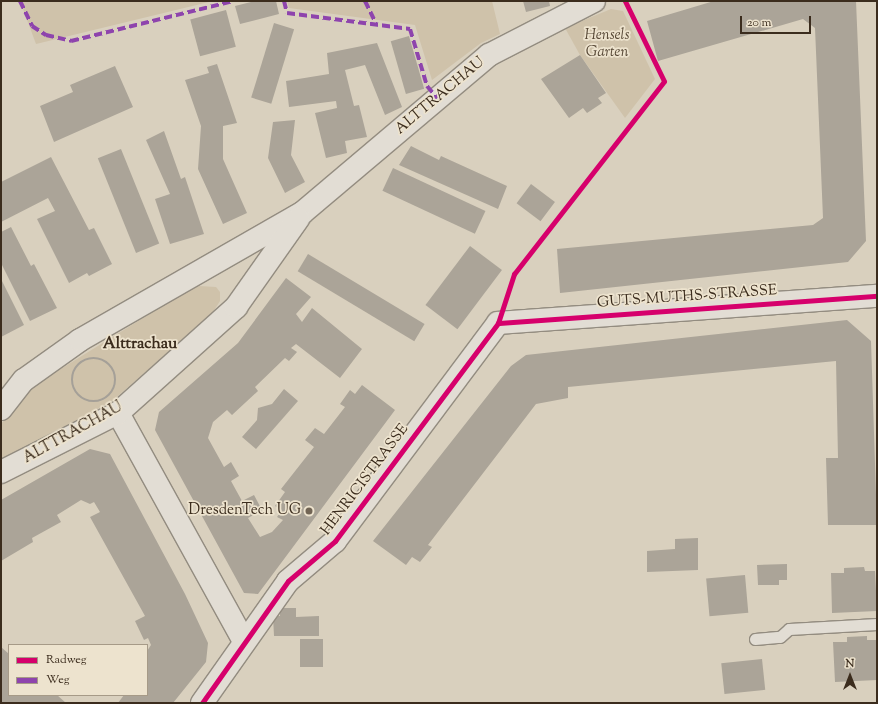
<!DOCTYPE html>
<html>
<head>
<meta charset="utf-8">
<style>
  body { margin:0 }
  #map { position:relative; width:878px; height:704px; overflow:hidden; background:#d9d0be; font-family:"Sorts Mill Goudy",serif }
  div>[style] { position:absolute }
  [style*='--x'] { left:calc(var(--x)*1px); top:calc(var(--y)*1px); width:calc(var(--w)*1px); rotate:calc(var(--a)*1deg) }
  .green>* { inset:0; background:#cfc2aa }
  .building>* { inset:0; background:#aba498; transform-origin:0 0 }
  .path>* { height:2.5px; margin-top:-1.25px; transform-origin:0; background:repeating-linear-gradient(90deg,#a5a098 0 3px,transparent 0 5px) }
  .path>.ring { margin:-1.25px; padding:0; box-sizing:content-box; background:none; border:2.5px solid #a5a098; border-radius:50% }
  .roads { filter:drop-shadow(1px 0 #938c80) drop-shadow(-1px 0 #938c80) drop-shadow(0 1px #938c80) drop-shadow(0 -1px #938c80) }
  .lane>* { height:11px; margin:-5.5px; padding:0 5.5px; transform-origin:5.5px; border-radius:5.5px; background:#e2ddd4 }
  .street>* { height:22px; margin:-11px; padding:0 11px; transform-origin:11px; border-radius:11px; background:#e2ddd4 }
  .quiet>* { height:4px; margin-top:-2px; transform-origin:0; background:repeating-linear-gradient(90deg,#8e44ad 0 8px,transparent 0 12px) }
  .cycleway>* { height:5px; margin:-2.5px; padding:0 2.5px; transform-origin:2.5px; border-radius:2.5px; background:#d6006c }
  .dots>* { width:11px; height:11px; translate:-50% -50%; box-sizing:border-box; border:2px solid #ede3ce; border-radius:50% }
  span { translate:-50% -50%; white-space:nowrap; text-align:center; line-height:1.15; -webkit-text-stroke:3.5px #ede3ce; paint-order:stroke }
  .park-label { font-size:15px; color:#574836; font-style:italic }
  .street-label { font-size:15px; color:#3b2c1d }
  .poi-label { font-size:15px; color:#3b2c1d }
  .right { translate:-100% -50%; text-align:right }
  .neighbourhood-label { font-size:16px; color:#3b2c1d; font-weight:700 }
  .frame { position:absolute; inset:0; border:2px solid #3b2c1d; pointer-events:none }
  .legend { position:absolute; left:8px; top:644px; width:140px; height:52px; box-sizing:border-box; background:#ede3ce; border:1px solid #a69a87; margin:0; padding:5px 7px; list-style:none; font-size:12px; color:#3b2c1d }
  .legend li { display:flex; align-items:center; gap:8px; height:20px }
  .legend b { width:20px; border:1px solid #a69a87 }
  .north { position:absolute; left:830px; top:656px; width:40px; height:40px; -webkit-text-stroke:3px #ede3ce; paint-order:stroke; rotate:0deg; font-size:11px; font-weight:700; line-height:16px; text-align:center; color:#3b2c1d }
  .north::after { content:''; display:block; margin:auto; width:14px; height:18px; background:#3b2c1d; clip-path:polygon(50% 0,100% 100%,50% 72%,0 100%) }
  .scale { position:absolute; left:740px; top:16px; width:71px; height:18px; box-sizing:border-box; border:2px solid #3b2c1d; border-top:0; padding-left:5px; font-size:12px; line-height:14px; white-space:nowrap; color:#3b2c1d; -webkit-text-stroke:3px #ede3ce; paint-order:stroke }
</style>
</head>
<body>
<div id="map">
  <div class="green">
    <i style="clip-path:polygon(20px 1px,213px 1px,36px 44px)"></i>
    <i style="clip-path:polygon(287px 1px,492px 1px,500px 34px,481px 43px,432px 80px,415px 25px,289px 8px)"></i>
    <i style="clip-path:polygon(611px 9px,623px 11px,655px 79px,625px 118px,580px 55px,565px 28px)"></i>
    <i style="clip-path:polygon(199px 286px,216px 287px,220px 292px,220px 301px,211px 315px,112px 401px,1px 462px,1px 424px,30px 388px,190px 289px)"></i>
  </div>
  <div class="building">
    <i style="clip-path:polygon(255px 1px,276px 1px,279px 14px,240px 24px,235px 6px)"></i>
    <i style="clip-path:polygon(523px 1px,549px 1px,550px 6px,526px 12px)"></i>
    <i style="clip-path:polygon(714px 1px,856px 1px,866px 241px,848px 262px,560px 293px,557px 249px,813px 225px,823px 218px,815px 28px,803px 19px,658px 61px,647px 21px)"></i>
    <i style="left:226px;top:10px;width:38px;height:37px;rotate:75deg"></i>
    <i style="left:274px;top:23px;width:21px;height:78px;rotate:17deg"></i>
    <i style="left:409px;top:36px;width:55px;height:19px;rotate:74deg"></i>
    <i style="clip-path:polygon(377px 43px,402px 107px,385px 115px,365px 65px,345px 70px,354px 106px,359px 105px,367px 137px,345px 141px,347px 153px,326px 158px,315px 113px,337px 108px,336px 101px,289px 107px,286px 81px,329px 74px,327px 53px)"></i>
    <i style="clip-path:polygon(580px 55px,606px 93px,598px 98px,602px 103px,587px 113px,583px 108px,569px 118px,541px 79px)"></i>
    <i style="clip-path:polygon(217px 64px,237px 123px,223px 126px,223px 159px,247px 213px,223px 224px,198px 169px,201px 126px,185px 80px,209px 73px,207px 67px)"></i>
    <i style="clip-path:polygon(115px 66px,133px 107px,54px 142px,40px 106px,73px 92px,70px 85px)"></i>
    <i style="clip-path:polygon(295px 120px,291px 155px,305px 182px,285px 193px,268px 158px,273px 122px)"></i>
    <i style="clip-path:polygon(164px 131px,181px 179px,185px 177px,204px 234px,170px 244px,155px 199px,170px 194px,146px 140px)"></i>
    <i style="clip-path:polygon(411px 146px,439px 160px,441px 156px,507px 186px,498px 209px,399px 165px)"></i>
    <i style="left:121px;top:149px;width:102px;height:25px;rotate:68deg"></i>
    <i style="clip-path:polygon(51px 157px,89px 230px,94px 228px,112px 264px,89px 276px,87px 273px,69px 283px,37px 219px,55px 211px,48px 198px,1px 222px,1px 182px)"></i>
    <i style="left:393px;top:168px;width:102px;height:25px;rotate:25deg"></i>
    <i style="left:531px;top:184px;width:30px;height:24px;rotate:37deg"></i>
    <i style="clip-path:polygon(11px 227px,31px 266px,34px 264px,57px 308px,30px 321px,1px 263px,1px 232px)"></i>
    <i style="left:470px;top:246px;width:40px;height:74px;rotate:37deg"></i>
    <i style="left:308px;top:254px;width:136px;height:20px;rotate:31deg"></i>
    <i style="clip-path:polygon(286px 278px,311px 297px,296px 314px,302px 322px,312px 308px,362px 349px,340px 378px,296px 344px,291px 348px,297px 352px,289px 361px,285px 358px,255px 387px,258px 391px,232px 415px,227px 410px,213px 422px,208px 438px,224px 467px,231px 462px,239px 476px,231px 481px,242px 501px,254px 495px,262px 510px,248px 518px,260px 537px,272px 532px,283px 520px,277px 517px,282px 510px,275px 506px,285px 492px,281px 489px,314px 447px,305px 440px,315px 428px,324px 434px,345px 407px,340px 404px,350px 390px,355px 394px,362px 385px,395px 410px,258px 594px,244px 593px,155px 430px,159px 412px,238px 343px)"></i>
    <i style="clip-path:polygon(1px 279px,24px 325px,1px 337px)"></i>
    <i style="clip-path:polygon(847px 320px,871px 341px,877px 525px,828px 525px,826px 458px,838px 458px,836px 361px,568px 387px,568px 398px,536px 404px,428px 545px,432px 547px,420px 562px,412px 557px,406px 565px,373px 541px,511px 366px,526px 355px)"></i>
    <i style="clip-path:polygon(284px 389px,298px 401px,256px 449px,242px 437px,257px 420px,258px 408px,272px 404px)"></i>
    <i style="clip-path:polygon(90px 449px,110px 454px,185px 594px,208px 643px,206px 662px,173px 703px,118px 703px,124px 695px,147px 695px,147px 651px,151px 645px,148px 638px,144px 640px,135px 621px,145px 616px,90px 517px,100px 512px,94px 502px,90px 504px,81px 500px,57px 515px,61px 522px,32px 538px,33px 542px,1px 561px,1px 500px)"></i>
    <i style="clip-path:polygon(698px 538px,698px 570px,647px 572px,647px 551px,675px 549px,675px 539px)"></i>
    <i style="clip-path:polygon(787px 564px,787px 580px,779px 580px,779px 585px,758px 585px,757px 565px)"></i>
    <i style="clip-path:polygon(864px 567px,865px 571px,875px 571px,877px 611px,832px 613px,831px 573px,844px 573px,844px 568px)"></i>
    <i style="left:745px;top:575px;width:38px;height:39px;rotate:85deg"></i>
    <i style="clip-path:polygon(280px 608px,296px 608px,296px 617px,319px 616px,319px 636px,274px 636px,273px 616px,280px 616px)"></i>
    <i style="clip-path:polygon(867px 636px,867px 640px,877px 640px,877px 680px,835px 682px,833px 642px,847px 642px,847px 637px)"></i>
    <i style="left:323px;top:639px;width:28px;height:23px;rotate:90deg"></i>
    <i style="clip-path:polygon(1px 647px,9px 654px,9px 695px,57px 695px,66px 703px,1px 703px)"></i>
    <i style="left:762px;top:659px;width:31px;height:41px;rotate:84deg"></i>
  </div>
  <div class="path">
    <i class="ring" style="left:72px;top:358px;width:41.5px;height:41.5px"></i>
  </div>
  <div class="roads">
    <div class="lane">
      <i style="--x:755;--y:639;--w:25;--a:-5"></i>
      <i style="--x:780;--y:637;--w:12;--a:-42"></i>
      <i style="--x:789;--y:629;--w:88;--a:-3.3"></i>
    </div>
    <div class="street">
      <i style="--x:1;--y:409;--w:37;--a:-52"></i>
      <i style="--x:24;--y:380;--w:69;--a:-35.5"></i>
      <i style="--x:80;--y:340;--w:256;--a:-29.8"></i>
      <i style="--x:302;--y:213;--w:245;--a:-40.2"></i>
      <i style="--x:489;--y:55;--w:118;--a:-27.2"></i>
      <i style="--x:118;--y:413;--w:260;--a:61.1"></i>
      <i style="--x:1;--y:472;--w:131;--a:-26.8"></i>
      <i style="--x:118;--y:413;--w:159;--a:-41.9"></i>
      <i style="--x:236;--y:307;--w:108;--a:-54.8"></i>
      <i style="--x:202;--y:703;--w:149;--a:-54.8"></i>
      <i style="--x:288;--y:581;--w:62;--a:-40.4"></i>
      <i style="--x:335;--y:541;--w:272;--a:-53.2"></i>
      <i style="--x:498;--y:323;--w:380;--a:-4.1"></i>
    </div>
  </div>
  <div class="quiet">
    <i style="--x:20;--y:1;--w:28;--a:64"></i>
    <i style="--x:32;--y:26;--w:17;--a:33"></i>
    <i style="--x:46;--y:35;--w:26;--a:13"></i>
    <i style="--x:71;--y:41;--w:168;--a:-13.8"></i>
    <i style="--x:284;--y:1;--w:12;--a:76"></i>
    <i style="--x:287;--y:13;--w:124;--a:7.4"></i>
    <i style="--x:410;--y:29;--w:59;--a:73.4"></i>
    <i style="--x:427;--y:86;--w:16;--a:50"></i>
    <i style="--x:365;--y:1;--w:25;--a:64"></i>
  </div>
  <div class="cycleway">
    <i style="--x:498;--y:323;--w:380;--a:-4.1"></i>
    <i style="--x:202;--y:703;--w:149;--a:-54.8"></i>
    <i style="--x:288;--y:581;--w:62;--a:-40.4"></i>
    <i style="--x:335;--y:541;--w:272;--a:-53.2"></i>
    <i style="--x:498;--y:323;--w:52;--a:-71.9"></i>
    <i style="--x:514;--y:274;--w:244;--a:-52.1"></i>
    <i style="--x:664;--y:81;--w:89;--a:-116"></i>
  </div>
  <div class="dots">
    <i style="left:309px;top:511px;background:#726555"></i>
  </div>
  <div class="park-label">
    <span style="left:607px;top:44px">Hensels<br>Garten</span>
  </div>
  <div class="street-label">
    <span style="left:440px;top:96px;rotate:-40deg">ALTTRACHAU</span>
    <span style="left:687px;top:297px;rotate:-4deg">GUTS-MUTHS-STRASSE</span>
    <span style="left:73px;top:433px;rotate:-29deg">ALTTRACHAU</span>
    <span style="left:365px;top:480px;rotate:-53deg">HENRICISTRASSE</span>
  </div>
  <div class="poi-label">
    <span class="right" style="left:301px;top:511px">DresdenTech UG</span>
  </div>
  <div class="neighbourhood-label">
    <span style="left:140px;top:345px">Alttrachau</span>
  </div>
  <div class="frame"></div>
  <ul class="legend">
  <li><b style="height:5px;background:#d6006c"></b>Radweg</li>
  <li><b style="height:5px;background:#8e44ad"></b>Weg</li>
  </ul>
  <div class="north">N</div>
  <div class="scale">20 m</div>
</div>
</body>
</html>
